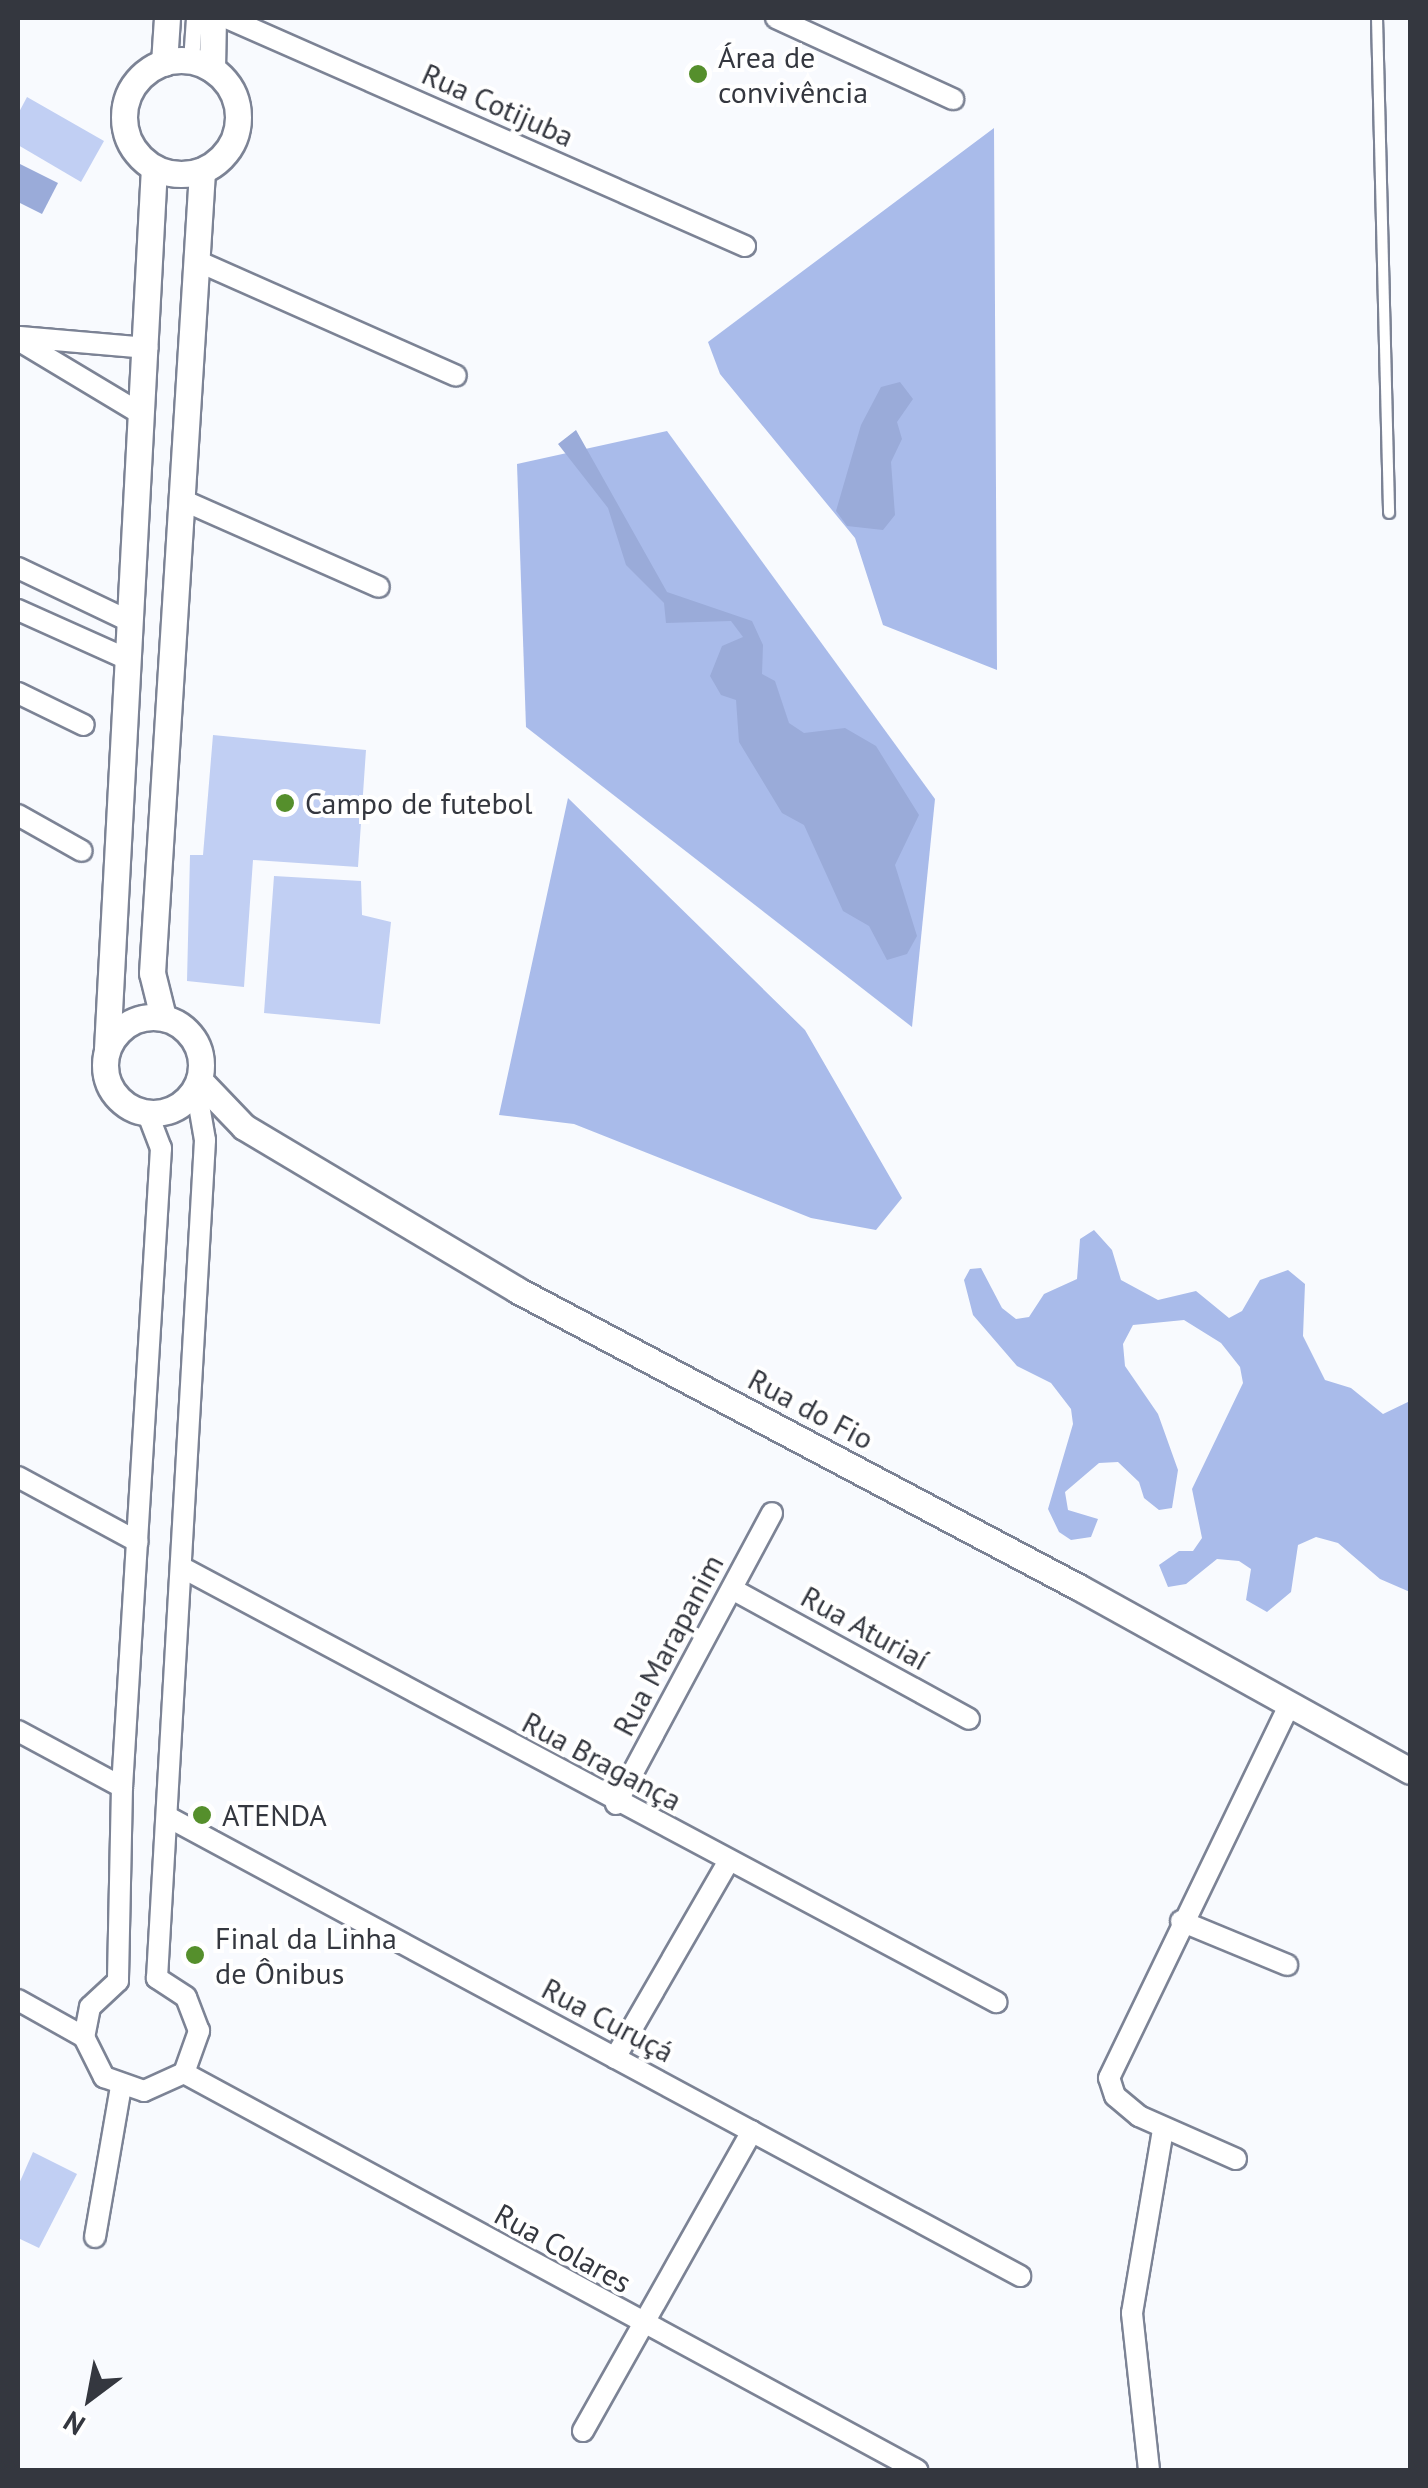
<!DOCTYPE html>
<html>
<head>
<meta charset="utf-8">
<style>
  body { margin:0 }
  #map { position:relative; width:1428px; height:2488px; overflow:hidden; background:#f8fafe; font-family:"PT Sans",sans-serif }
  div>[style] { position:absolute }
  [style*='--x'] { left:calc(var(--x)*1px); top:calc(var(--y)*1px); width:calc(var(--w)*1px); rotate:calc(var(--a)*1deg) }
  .green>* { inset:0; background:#c1cff3 }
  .forest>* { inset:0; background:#a9bbea }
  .water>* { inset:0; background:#9aabd9 }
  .roads { filter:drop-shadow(2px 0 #7c8395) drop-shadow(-2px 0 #7c8395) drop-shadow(0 2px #7c8395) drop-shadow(0 -2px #7c8395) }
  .service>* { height:10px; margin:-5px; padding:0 5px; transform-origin:5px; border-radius:5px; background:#fff }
  .pedestrian>* { height:15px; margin:-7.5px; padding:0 7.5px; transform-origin:7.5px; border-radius:7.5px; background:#fff }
  .minor>* { height:20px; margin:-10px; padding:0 10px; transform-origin:10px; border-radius:10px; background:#fff }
  .tertiary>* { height:25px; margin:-12.5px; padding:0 12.5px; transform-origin:12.5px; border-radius:12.5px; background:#fff }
  .tertiary>.ring { margin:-12.5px; padding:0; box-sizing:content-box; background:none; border:25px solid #fff; border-radius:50% }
  .dots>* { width:28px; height:28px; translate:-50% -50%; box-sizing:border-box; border:5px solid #fff; border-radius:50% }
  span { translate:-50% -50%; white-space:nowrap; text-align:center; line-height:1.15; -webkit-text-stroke:8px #fff; paint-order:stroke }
  .poi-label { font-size:30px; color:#34373f }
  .left { translate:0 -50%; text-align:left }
  .street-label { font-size:30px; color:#34373f }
  .frame { position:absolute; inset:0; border:20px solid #34373f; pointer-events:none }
  .north { position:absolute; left:40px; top:2348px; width:100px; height:100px; -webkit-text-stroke:8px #fff; paint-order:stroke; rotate:212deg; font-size:28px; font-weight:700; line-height:40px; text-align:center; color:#34373f }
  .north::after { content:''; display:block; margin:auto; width:35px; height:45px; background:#34373f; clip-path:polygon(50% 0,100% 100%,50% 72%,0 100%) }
</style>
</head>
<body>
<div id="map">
  <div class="green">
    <i style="clip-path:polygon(27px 97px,104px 141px,81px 182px,18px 145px,18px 114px)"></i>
    <i style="clip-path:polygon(213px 735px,366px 750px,358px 867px,253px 860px,244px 987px,187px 981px,190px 855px,203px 855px)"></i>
    <i style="clip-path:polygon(274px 876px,361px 881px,362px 915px,391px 922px,380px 1024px,264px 1013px)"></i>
    <i style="clip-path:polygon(33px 2152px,77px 2174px,39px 2248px,18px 2238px,18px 2186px)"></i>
  </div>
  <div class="forest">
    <i style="clip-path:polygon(994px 128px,997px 670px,883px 625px,855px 538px,720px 374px,708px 342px)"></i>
    <i style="clip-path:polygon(667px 431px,935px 799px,912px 1027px,526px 727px,517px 464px)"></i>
    <i style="clip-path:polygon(568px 798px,805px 1030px,902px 1198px,876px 1230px,811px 1218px,574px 1124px,499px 1115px)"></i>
    <i style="clip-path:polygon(1094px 1230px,1112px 1250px,1121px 1280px,1158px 1300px,1196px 1291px,1229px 1318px,1242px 1311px,1260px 1280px,1288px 1270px,1305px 1284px,1303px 1336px,1325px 1380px,1351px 1388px,1383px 1414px,1410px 1401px,1410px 1592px,1380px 1579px,1338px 1543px,1316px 1537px,1298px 1545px,1291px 1592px,1267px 1612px,1246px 1600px,1251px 1569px,1239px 1561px,1217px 1559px,1186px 1584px,1168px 1587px,1159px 1565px,1179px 1551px,1193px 1551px,1202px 1538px,1192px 1489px,1243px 1383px,1240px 1367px,1221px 1343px,1184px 1320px,1133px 1325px,1123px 1344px,1125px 1366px,1158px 1414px,1178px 1470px,1172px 1508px,1159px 1510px,1144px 1498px,1139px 1482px,1118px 1462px,1099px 1463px,1065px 1492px,1068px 1510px,1098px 1519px,1091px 1537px,1071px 1540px,1059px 1532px,1048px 1509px,1073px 1424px,1071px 1409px,1051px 1383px,1017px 1366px,973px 1315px,964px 1280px,970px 1269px,981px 1268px,1002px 1308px,1016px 1319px,1029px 1317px,1044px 1294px,1077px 1279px,1080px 1239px)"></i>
  </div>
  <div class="water">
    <i style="clip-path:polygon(18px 163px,58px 183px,42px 214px,18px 202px)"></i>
    <i style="clip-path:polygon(900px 382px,913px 399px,897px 422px,902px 439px,891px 462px,895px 515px,883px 530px,847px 526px,836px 511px,861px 425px,881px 387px)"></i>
    <i style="clip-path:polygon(576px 430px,667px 592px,752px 621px,763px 645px,762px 674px,775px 681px,789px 723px,804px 733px,845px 728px,876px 746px,919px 815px,895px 865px,917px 936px,907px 954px,887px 960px,869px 926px,843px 911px,804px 825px,782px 813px,739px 742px,736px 700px,721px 695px,710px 676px,722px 646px,743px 637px,731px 621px,666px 623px,664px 603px,626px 565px,608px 508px,558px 444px)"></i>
  </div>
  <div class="roads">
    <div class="service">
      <i style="--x:1377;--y:18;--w:495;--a:88.6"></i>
    </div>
    <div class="pedestrian">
      <i style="--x:191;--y:61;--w:43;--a:-86"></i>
    </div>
    <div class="minor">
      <i style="--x:227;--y:18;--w:566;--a:23.76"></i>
      <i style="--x:776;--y:18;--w:195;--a:24.6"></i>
      <i style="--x:197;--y:261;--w:283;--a:23.9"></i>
      <i style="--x:20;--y:337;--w:128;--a:4.9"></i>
      <i style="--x:18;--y:340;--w:146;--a:31"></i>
      <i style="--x:182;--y:500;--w:215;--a:23.8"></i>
      <i style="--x:18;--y:568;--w:123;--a:25.5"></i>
      <i style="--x:18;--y:610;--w:120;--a:24.2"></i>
      <i style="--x:18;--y:693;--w:73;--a:25.9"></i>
      <i style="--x:18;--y:815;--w:73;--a:29.4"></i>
      <i style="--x:147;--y:1112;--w:39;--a:69"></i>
      <i style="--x:161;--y:1148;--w:640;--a:93.49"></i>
      <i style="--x:122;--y:1787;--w:194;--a:91.2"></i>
      <i style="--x:118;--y:1981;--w:38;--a:137"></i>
      <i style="--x:90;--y:2007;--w:31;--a:101"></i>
      <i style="--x:84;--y:2037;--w:45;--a:63.4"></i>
      <i style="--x:104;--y:2077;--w:42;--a:19.3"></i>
      <i style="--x:144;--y:2091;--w:44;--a:-24.2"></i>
      <i style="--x:184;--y:2073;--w:45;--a:-70.3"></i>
      <i style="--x:199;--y:2031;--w:36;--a:-111"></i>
      <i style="--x:186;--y:1997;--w:35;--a:-147"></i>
      <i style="--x:157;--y:1978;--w:839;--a:-86.72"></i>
      <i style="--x:205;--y:1140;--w:53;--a:-99.8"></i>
      <i style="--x:18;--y:1477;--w:136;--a:28.4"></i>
      <i style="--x:183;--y:1568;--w:922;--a:28.09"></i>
      <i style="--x:732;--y:1589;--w:270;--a:28.7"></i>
      <i style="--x:18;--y:1731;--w:118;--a:28.3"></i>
      <i style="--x:616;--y:1804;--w:330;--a:-61.8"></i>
      <i style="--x:168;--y:1817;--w:968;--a:28.31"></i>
      <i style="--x:1181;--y:1921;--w:115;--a:22.5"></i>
      <i style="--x:18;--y:2000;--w:76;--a:29.3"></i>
      <i style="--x:615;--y:2058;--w:226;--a:-60"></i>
      <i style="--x:184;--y:2073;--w:834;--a:28.44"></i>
      <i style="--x:1236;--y:2159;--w:106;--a:-156.1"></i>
      <i style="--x:1139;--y:2116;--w:31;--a:-140"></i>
      <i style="--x:1115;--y:2096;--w:19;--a:-108"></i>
      <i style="--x:1109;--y:2078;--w:415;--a:-64.2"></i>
      <i style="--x:95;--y:2237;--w:152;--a:-80.2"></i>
      <i style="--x:583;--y:2431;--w:344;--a:-60.6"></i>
      <i style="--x:1149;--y:2470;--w:158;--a:-96.2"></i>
      <i style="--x:1132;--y:2313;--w:187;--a:-80.4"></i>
    </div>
    <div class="tertiary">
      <i class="ring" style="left:124px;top:60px;width:89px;height:89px"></i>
      <i style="--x:164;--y:63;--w:45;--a:-86.2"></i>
      <i style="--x:212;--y:69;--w:51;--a:-88.9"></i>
      <i class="ring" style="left:105px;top:1017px;width:71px;height:71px"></i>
      <i style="--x:163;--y:1017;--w:45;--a:-104"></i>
      <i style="--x:152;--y:973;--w:804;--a:-86.43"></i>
      <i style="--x:107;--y:1049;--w:882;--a:-86.95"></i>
      <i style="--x:199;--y:1080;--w:65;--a:46.2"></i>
      <i style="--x:244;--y:1127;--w:318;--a:30.8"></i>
      <i style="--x:517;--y:1290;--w:637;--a:27.89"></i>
      <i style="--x:1080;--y:1588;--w:377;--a:29"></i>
    </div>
  </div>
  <div class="dots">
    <i style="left:698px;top:74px;background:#558f2c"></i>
    <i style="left:285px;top:803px;background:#558f2c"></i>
    <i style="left:202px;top:1815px;background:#558f2c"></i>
    <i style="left:195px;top:1955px;background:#558f2c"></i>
  </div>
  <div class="poi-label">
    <span class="left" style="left:718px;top:74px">Área de<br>convivência</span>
    <span class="left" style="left:305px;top:803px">Campo de futebol</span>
    <span class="left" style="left:222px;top:1815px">ATENDA</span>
    <span class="left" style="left:215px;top:1955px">Final da Linha<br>de Ônibus</span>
  </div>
  <div class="street-label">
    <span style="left:498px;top:105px;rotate:24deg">Rua Cotijuba</span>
    <span style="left:811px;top:1409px;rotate:28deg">Rua do Fio</span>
    <span style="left:865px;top:1628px;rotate:29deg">Rua Aturiaí</span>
    <span style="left:668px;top:1645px;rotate:-62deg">Rua Marapanim</span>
    <span style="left:602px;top:1761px;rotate:28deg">Rua Bragança</span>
    <span style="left:608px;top:2020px;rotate:28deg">Rua Curuçá</span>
    <span style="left:563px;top:2248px;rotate:29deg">Rua Colares</span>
  </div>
  <div class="frame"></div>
  <div class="north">N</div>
</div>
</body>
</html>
